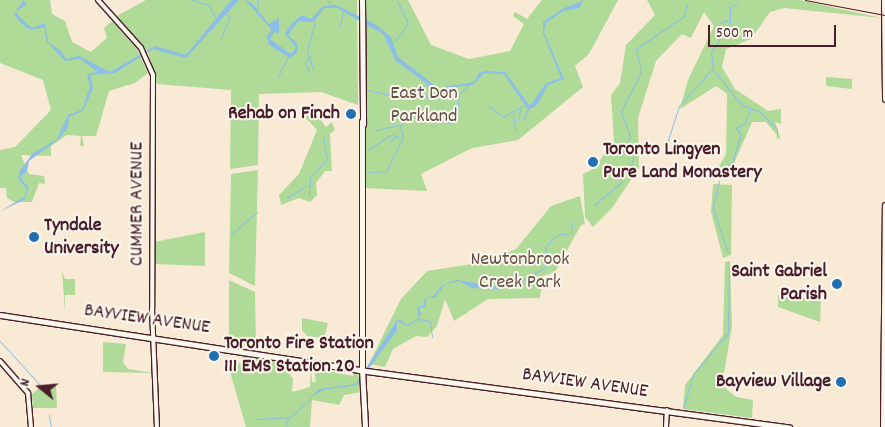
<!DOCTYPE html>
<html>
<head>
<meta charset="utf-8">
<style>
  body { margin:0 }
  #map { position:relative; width:885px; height:427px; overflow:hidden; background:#f9ead6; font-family:Dekko,sans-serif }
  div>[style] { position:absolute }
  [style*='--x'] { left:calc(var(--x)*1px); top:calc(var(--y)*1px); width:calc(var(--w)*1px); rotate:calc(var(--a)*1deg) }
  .green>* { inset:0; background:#afda98 }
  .water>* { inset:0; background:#8cbee8 }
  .stream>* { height:1px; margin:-0.5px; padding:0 0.5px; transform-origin:0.5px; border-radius:0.5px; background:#8cbee8 }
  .roads { filter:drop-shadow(1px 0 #4a1f2b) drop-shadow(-1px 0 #4a1f2b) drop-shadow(0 1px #4a1f2b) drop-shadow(0 -1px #4a1f2b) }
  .minor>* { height:4px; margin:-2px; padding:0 2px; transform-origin:2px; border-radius:2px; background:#fbf7ec }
  .major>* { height:5px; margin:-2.5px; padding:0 2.5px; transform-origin:2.5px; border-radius:2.5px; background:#fbf7ec }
  .rail>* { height:1px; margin:-0.5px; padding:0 0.5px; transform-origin:0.5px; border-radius:0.5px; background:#4a1f2b }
  .dots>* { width:14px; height:14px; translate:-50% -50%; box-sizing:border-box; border:2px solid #fbf7ec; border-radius:50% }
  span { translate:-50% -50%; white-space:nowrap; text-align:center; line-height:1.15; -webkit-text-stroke:4px #fbf7ec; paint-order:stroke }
  .park-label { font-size:20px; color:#634e46 }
  .poi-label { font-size:20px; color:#4a1f2b; font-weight:700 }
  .right { translate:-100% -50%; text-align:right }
  .left { translate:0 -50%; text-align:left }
  .street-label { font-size:20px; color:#4a1f2b }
  .north { position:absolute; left:15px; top:362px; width:50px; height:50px; -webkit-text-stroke:4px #fbf7ec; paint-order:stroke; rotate:287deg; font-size:14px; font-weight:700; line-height:20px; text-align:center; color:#4a1f2b }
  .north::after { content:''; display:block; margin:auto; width:18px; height:22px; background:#4a1f2b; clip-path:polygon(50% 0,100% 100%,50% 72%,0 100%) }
  .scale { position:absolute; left:708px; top:25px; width:128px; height:22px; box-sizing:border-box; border:2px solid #4a1f2b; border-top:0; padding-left:6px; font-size:15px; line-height:18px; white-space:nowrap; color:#4a1f2b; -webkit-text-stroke:4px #fbf7ec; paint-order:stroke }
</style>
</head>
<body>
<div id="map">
  <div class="green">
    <i style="clip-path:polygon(0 0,50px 0,52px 14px,65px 21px,72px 42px,91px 52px,107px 38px,104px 28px,112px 21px,137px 49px,148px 73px,135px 83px,109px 91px,96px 136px,82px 136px,84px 146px,80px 146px,81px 136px,67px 135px,51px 146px,51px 156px,21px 155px,29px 174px,44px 176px,45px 184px,39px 183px,32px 202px,14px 202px,7px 198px,6px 188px,0 188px,0 150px,15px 147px,51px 110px,43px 80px,0 63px)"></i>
    <i style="clip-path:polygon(146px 0,357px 0,358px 105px,321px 92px,259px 94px,258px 165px,230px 169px,231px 90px,157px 84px,148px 52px,117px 16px)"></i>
    <i style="clip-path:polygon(365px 0,408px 0,431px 45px,469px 59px,510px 51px,524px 24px,513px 16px,515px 12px,527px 19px,542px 0,618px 0,589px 54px,575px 66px,583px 87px,518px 140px,472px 148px,421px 174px,427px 191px,364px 188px)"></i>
    <i style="clip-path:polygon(647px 0,800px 0,881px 18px,785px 8px,770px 12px,751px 39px,726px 49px,722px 67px,735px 89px,768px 111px,781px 109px,781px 124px,775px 122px,781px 140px,766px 122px,752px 122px,732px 168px,718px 168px,726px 154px,727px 94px,716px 86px,680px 109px,688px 80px,714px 26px,704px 12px,691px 38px,682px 34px,656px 61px,638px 118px,639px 168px,612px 208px,593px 227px,585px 217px,583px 174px,593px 169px,614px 142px,611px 95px,620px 83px,626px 45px,655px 15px)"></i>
    <i style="clip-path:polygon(826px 77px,852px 79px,852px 89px,826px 86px)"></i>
    <i style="clip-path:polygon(306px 111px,316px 114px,326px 127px,332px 122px,335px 130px,330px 134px,332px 171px,325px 171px,316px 183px,317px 195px,310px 202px,299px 198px,281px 205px,279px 195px,299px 174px,317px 130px,306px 118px)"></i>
    <i style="clip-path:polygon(258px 170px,255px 286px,229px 273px,231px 174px)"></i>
    <i style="clip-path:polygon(713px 184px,732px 185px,731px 255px,723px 258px,711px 212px)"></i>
    <i style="clip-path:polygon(580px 196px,585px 224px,581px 225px,555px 272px,543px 276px,540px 298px,488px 299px,454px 321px,445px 299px,437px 326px,427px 337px,416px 336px,393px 349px,385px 367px,369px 364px,401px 299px,427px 271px,485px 262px,516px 249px,551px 206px)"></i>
    <i style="clip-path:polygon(205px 232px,205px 266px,155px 264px,154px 242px)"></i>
    <i style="clip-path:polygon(730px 261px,732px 326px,723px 379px,732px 378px,723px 381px,723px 386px,736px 397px,753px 400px,752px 418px,683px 409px,685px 385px,723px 335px,725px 262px)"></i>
    <i style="clip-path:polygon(62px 270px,65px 279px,75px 279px,75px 295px,65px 295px,65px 312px)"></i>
    <i style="clip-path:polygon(229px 280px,255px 292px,256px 348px,229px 343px)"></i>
    <i style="clip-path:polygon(778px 295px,821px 300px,820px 322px,778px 307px)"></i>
    <i style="clip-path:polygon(302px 318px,328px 323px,324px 338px,307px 336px,302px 330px)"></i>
    <i style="clip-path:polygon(103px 342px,126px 344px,123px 362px,128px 369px,154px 373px,103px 372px)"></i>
    <i style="clip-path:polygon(243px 354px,295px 361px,294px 371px,292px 366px,284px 369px,293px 378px,292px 392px,310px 387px,311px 364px,312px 382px,316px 382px,314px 368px,353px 376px,354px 372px,340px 369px,357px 371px,362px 392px,344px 395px,339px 405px,312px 400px,310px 427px,246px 427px,228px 365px,242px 363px)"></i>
    <i style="clip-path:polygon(43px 385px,56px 385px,57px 408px,33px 408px,32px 394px)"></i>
  </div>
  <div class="water">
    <i style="clip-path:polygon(23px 0,27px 4px,16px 12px,20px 18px,32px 28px,45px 23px,48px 42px,61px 51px,66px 59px,79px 56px,110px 72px,155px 46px,186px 55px,228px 4px,232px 0,239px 0,186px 58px,153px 49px,115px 73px,90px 75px,93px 88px,83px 111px,69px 117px,68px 127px,60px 138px,29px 161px,27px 171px,20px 177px,29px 188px,24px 200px,1px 211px,24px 197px,27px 189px,18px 178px,20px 171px,32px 154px,57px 139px,68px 115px,82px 110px,90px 86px,87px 76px,90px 73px,98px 72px,80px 59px,65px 61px,47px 42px,44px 27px,31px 30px,25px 27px,14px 15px)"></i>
    <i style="clip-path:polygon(245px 0,252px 3px,269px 24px,279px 18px,279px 33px,274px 32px,270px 39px,291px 54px,296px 47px,285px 34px,292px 23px,302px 15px,311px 19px,323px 6px,336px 5px,375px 24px,391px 37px,398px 57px,438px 88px,474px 82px,479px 73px,485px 71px,505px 72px,530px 106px,546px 83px,561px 78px,543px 33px,543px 22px,562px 9px,584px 0,579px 8px,563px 11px,546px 23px,544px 32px,564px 79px,548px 85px,537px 105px,528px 110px,504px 74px,484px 73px,473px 85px,434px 89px,396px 61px,383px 34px,337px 8px,324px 8px,314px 22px,298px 21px,288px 35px,297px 43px,298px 52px,290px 58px,269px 45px,267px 37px,271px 29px)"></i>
    <i style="clip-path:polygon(546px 256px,549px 256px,551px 259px,546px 268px,523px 282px,506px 280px,505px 286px,500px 289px,472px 288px,459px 281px,444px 285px,435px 298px,427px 298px,425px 307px,419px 307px,421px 315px,419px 319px,408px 326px,397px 321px,397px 330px,357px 385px,323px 390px,311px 397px,319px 389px,356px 384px,397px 320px,400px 320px,407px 325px,419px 318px,417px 308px,419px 306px,423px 306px,425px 298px,434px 296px,442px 285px,457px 280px,499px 287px,506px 278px,524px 279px,546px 267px,550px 259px)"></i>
  </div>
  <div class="stream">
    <i style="--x:192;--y:0;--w:18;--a:16"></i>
    <i style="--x:209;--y:5;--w:16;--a:63"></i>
    <i style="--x:327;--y:0;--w:6;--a:51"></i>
    <i style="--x:737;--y:4;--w:8;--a:157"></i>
    <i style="--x:730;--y:7;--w:16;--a:90"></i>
    <i style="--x:730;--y:23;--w:35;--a:123"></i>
    <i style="--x:711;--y:52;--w:18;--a:84"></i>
    <i style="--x:713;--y:70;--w:45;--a:50.4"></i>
    <i style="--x:742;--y:105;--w:19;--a:21"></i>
    <i style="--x:760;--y:112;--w:24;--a:45"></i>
    <i style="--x:777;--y:129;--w:9;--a:90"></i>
    <i style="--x:257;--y:9;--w:9;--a:-84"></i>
    <i style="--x:720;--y:23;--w:9;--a:-21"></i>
    <i style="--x:340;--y:26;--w:16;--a:-79"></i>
    <i style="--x:221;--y:38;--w:23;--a:-67"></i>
    <i style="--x:230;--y:17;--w:9;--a:-144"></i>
    <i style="--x:395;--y:41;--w:22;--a:-54"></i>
    <i style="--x:408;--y:23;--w:25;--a:-116"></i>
    <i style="--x:313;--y:69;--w:20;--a:-108"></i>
    <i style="--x:307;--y:50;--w:29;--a:-74"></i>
    <i style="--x:309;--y:72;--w:11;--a:-112"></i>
    <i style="--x:305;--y:62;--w:8;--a:-40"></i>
    <i style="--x:278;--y:76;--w:21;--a:-62"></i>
    <i style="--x:367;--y:90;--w:35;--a:12"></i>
    <i style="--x:401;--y:97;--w:25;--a:-23"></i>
    <i style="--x:417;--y:94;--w:16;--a:-47"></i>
    <i style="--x:425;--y:94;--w:4;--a:63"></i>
    <i style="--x:427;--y:98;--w:13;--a:-67"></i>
    <i style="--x:489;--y:106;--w:18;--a:38"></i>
    <i style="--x:503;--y:117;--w:23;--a:-31"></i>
    <i style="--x:513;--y:113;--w:17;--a:83"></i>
    <i style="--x:518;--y:120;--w:13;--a:-77"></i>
    <i style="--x:523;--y:120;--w:13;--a:-67"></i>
    <i style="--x:376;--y:130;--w:25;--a:-12"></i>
    <i style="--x:403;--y:137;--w:10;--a:-107"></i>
    <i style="--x:400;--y:127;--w:10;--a:-53"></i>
    <i style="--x:406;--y:119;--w:19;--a:-12"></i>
    <i style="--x:425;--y:115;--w:27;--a:17"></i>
    <i style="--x:451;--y:123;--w:9;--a:-49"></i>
    <i style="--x:457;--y:116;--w:22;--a:-85"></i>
    <i style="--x:459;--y:94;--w:13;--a:-45"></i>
    <i style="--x:390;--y:141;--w:7;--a:-34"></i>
    <i style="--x:667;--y:143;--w:39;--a:-72"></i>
    <i style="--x:679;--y:106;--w:51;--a:-48.2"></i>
    <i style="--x:367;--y:150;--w:28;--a:-32"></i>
    <i style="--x:391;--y:135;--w:11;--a:10"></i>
    <i style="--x:723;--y:167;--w:10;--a:-24"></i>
    <i style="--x:732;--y:163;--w:30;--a:-73"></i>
    <i style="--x:741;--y:134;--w:8;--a:-130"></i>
    <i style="--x:736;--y:128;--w:10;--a:-29"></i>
    <i style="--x:745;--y:123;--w:14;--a:-69"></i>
    <i style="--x:369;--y:172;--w:17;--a:-3"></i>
    <i style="--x:386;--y:171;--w:37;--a:-63"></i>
    <i style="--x:719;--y:181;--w:28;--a:103"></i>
    <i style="--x:713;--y:208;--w:47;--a:71.6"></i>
    <i style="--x:309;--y:195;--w:18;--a:-87"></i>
    <i style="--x:310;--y:177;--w:25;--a:-47"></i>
    <i style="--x:327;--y:159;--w:22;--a:-100"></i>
    <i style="--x:287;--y:198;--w:24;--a:-33"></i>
    <i style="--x:594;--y:205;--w:35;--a:-40"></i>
    <i style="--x:621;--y:182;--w:13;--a:-99"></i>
    <i style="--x:619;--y:169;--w:14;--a:-17"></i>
    <i style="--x:632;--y:165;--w:14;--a:-82"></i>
    <i style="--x:634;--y:151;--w:9;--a:-159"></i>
    <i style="--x:626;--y:148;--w:12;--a:-70"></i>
    <i style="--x:630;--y:137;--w:28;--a:-109"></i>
    <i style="--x:621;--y:111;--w:44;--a:-62.9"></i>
    <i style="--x:641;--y:72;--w:24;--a:-102"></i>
    <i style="--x:636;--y:49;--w:58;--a:-34.5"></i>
    <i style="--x:684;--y:16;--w:12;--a:-76"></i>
    <i style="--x:237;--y:229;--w:26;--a:-40"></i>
    <i style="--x:231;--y:235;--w:6;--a:-51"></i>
    <i style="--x:547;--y:256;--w:9;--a:-103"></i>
    <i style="--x:545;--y:247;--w:17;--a:-45"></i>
    <i style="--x:557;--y:235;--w:14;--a:-8"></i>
    <i style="--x:571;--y:233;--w:11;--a:-85"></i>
    <i style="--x:419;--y:319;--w:11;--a:10"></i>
    <i style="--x:430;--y:321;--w:16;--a:83"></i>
    <i style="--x:0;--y:341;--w:74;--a:47.7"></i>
    <i style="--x:683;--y:408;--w:37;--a:-73"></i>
    <i style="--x:694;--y:373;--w:52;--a:-49.6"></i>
    <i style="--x:728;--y:333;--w:68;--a:-89.2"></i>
    <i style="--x:49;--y:415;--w:12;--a:81"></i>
    <i style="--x:256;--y:419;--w:33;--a:-3"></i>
    <i style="--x:288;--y:427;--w:4;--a:-135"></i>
    <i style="--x:285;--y:424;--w:9;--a:-54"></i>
    <i style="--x:290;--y:417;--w:28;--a:-42"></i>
  </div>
  <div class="roads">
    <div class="minor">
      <i style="--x:98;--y:0;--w:64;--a:48.1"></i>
      <i style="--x:141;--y:48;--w:30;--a:66"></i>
      <i style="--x:153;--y:75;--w:234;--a:90.2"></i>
      <i style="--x:152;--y:309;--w:118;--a:87.6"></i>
      <i style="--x:0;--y:361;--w:43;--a:48.8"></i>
      <i style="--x:28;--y:393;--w:34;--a:85"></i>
      <i style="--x:666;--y:427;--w:17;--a:-87"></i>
    </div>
    <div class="major">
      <i style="--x:362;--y:0;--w:124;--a:89.5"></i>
      <i style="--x:884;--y:0;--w:99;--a:89.4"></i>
      <i style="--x:362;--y:121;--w:246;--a:90"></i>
      <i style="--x:0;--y:315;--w:363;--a:8.7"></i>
      <i style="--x:359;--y:370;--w:434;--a:7.6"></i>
      <i style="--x:362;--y:369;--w:58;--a:87"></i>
      <i style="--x:883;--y:427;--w:222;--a:-89.5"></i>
    </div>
  </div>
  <div class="rail">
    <i style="--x:805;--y:0;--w:81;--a:10.6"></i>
  </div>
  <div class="dots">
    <i style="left:351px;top:114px;background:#1f6fb2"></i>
    <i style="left:593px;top:162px;background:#1f6fb2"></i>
    <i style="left:34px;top:237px;background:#1f6fb2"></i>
    <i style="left:837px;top:284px;background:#1f6fb2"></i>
    <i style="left:214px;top:356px;background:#1f6fb2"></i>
    <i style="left:841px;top:382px;background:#1f6fb2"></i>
  </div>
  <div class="park-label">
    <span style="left:424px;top:106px">East Don<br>Parkland</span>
    <span style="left:520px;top:272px">Newtonbrook<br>Creek Park</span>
  </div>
  <div class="poi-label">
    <span class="right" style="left:340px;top:114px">Rehab on Finch</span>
    <span class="left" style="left:603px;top:162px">Toronto Lingyen<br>Pure Land Monastery</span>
    <span class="left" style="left:44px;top:238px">Tyndale<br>University</span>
    <span class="right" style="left:827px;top:284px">Saint Gabriel<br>Parish</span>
    <span class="left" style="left:224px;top:356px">Toronto Fire Station<br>111 EMS Station 20</span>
    <span class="right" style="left:831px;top:382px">Bayview Village</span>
  </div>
  <div class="street-label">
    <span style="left:138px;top:204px;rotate:-90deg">CUMMER AVENUE</span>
    <span style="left:147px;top:320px;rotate:8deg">BAYVIEW AVENUE</span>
    <span style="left:585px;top:384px;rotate:8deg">BAYVIEW AVENUE</span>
  </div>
  <div class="north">N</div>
  <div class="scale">500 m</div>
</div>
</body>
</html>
